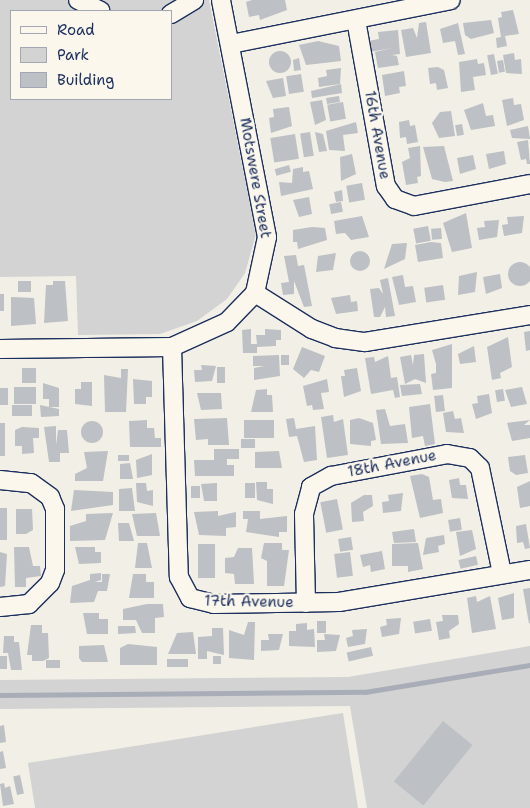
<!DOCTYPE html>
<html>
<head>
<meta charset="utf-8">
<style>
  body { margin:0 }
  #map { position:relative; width:530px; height:808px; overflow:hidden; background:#f2efe6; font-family:"Shantell Sans",sans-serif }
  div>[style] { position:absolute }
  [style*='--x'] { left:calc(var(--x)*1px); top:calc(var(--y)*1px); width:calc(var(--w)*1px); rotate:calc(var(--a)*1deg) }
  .green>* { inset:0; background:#d2d3d2; transform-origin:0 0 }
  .stream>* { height:4.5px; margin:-2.25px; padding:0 2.25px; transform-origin:2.25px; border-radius:2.25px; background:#a9adb7 }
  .building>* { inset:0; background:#bdc0c4; transform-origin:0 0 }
  .round { border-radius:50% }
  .roads { filter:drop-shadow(1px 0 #1b2f5e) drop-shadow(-1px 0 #1b2f5e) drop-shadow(0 1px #1b2f5e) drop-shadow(0 -1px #1b2f5e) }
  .minor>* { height:18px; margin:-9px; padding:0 9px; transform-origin:9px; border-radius:9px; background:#fbf7ec }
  span { translate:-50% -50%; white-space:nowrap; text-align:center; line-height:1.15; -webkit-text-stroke:4.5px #fbf7ec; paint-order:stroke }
  .street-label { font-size:15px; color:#1b2f5e }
  .legend { position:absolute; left:10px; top:10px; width:162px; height:90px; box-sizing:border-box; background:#fbf7ec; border:1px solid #a1a7b3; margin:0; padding:6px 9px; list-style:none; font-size:15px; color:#1b2f5e }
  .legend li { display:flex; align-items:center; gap:10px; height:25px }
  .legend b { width:25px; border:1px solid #a1a7b3 }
</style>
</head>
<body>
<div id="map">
  <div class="green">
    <i style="clip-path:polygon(evenodd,0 0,209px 0,256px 234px,245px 273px,227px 299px,197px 321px,160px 334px,78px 335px,76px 276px,0 277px,0 0,11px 11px,171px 11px,171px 99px,11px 99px,11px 11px)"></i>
    <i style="clip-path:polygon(530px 646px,530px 808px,367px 808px,350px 706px,0 709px,0 680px,348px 677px)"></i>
    <i style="left:343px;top:713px;width:96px;height:319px;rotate:81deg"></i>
  </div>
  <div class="stream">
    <i style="--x:0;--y:695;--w:365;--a:-0.5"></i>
    <i style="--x:365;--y:692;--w:167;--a:-9.3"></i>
  </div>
  <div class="building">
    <i style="clip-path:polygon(252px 0,285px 0,287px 10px,260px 20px,259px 15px,249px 17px,246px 2px)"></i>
    <i style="clip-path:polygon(513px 10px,519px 34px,505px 36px,507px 46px,497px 48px,496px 38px,501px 37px,498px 18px,502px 17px,501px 12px)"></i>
    <i style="clip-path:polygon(491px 20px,494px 33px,471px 39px,465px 35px,463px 23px)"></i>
    <i style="clip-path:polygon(426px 22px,431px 53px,406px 57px,401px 30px,413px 28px,417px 38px,419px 23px)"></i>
    <i style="clip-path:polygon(458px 23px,465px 54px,458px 55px,455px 41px,443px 43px,440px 29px)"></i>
    <i style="clip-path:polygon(398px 30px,400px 54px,392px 55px,397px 56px,399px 65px,378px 68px,375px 52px,392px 48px,370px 52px,368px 41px,379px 39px,378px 32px)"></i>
    <i style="clip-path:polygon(318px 41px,339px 46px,341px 61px,306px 65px,299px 45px)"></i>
    <i class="round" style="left:269px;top:51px;width:22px;height:22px"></i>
    <i style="clip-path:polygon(514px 53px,515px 60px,521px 59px,522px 74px,506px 73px,503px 55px)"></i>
    <i style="left:494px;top:54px;width:20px;height:7px;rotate:79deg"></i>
    <i style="clip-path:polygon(299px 58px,301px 70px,294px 71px,293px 60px)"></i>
    <i style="clip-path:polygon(477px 59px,478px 64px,484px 63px,486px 75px,473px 77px,475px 90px,461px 92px,459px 62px)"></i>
    <i style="left:503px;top:60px;width:12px;height:6px;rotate:81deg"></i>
    <i style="clip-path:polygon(438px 67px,444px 70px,448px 88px,437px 90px,436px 83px,430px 84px,428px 68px)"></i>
    <i style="clip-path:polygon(341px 68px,340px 84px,319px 87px,318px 78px,327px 76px,326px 70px)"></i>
    <i style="clip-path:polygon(404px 71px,406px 86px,399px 87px,400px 93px,385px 96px,382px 75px)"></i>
    <i style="left:301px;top:74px;width:18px;height:15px;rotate:81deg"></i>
    <i style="clip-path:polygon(283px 78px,286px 96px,273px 98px,266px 81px)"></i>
    <i style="clip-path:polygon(341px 84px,342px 93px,312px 98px,311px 91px)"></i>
    <i style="left:339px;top:96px;width:6px;height:13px;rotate:81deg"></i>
    <i style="clip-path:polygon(513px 98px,514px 105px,521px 104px,524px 120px,507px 126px,502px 100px)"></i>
    <i style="clip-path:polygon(322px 100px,326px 120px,315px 125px,310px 102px)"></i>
    <i style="left:343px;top:102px;width:17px;height:16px;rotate:80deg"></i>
    <i style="clip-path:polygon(483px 103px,486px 116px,493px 115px,495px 126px,471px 130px,464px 110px)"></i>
    <i style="clip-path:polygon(289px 107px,292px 126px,271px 133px,269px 118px,274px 117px,273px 109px)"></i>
    <i style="clip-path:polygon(451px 111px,455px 136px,439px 138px,432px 123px,440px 112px)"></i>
    <i style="clip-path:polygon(409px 120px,410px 126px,415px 125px,418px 142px,407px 144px,406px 137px,400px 138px,399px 122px)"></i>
    <i style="clip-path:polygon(356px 122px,358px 133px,343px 135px,345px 151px,329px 150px,326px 131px)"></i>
    <i style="left:462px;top:124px;width:11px;height:7px;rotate:80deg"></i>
    <i style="clip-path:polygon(528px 126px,530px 139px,512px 138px,510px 130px)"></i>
    <i style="left:310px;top:132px;width:24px;height:10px;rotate:81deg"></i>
    <i style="clip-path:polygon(315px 132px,323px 134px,327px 151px,319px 152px)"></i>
    <i style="left:295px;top:134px;width:25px;height:25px;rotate:81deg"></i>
    <i style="clip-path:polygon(528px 140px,530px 164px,527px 164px,526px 159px,521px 160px,517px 142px)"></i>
    <i style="clip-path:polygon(420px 146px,421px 176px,417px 177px,418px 183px,406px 185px,402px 162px,410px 158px,408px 148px)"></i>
    <i style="clip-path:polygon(444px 146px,453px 181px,445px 182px,432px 179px,423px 147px)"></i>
    <i style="clip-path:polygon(504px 151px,506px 164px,489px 169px,486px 154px)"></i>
    <i style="clip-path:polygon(352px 154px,356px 174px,341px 181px,340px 157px)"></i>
    <i style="clip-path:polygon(473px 155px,476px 169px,460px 174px,457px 158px)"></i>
    <i style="left:289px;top:165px;width:7px;height:15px;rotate:74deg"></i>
    <i style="clip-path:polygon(303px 167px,303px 172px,309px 171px,313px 189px,281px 196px,279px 182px,292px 183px,293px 169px)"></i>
    <i style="left:362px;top:183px;width:17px;height:16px;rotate:80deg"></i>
    <i style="clip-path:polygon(342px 190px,343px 201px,336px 202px,334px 192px)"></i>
    <i style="clip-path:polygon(309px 197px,312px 214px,299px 217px,293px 200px)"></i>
    <i style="left:341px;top:202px;width:10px;height:12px;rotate:79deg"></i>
    <i style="clip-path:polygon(466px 213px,472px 248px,452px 252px,443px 223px)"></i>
    <i style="clip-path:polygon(362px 216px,369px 237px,351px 240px,345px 233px,336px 234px,334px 221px)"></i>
    <i style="clip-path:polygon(524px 216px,522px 233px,504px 236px,502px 225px,508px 224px,507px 217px)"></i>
    <i style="clip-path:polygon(499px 220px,497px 237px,479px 240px,477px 228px,485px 227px,484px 221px)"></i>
    <i style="left:428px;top:226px;width:15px;height:15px;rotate:79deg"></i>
    <i style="clip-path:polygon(312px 227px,325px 228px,327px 240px,298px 249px,297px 242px,293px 242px,293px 230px)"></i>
    <i style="left:441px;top:228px;width:11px;height:10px;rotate:85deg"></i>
    <i style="clip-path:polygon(431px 242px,441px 243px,443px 258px,418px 262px,415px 245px)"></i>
    <i style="clip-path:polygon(407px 243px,405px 259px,384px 269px,392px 244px)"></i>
    <i class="round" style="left:350px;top:251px;width:20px;height:20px"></i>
    <i style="clip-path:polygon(336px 253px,333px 270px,316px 272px,318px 256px)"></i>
    <i style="clip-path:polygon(296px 255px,298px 266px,304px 265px,312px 306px,304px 307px,294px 281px,294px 294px,283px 295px,281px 283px,289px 282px,284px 256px)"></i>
    <i class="round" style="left:508px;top:262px;width:24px;height:24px"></i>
    <i style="clip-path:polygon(477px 272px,475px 292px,458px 295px,459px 276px)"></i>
    <i style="clip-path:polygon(500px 274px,502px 288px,486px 294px,483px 277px)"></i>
    <i style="clip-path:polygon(403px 275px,405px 287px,413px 286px,416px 302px,399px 305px,392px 277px)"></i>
    <i style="clip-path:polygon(388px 278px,395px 316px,386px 317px,385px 307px,380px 317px,374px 317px,370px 289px,379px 288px,383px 294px,380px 280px)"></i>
    <i style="left:18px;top:281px;width:13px;height:11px"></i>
    <i style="clip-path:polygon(53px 281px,65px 281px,68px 321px,44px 323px,46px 285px,53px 285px)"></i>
    <i style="left:443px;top:285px;width:15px;height:19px;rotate:82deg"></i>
    <i style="left:0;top:294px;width:4px;height:17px"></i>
    <i style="clip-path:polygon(350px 295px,351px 302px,357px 301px,358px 311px,336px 314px,331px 298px)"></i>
    <i style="clip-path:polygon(11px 297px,34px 298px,36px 324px,11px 326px)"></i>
    <i style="clip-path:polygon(251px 329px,251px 344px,257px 344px,256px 335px,265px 335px,265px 329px,281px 330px,281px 340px,276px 340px,276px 346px,257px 347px,257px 353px,243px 353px,242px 330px)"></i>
    <i style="clip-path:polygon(530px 331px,530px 350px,526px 351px,524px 332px)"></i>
    <i style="clip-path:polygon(508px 337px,512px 367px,500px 373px,501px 378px,492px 380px,487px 347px)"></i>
    <i style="clip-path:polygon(452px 344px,452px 388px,433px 390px,431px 374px,436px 373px,436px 364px,432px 350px)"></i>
    <i style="clip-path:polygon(474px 346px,476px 362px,460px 364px,458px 354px)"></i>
    <i style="clip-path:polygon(302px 347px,325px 356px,319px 372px,311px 370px,304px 378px,293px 369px)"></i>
    <i style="clip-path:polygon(424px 354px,426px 383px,415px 379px,405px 384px,400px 357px,411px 355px,413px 365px,414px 355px)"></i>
    <i style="clip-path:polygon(279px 355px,280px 376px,254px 380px,254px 368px,264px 366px,253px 366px,253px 356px)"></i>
    <i style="left:281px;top:355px;width:8px;height:10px"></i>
    <i style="clip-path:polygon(388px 356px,391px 378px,397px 377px,400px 397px,395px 398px,393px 390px,371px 394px,365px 358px,374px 357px,375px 362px)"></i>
    <i style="clip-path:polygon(201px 365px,216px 366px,212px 381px,195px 382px,194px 370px,202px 370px)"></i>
    <i style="left:217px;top:367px;width:8px;height:16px"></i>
    <i style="left:22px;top:368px;width:14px;height:15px"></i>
    <i style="clip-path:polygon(357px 368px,361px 391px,344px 397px,341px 376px,345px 376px,344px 370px)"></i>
    <i style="clip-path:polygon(121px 369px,128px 369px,126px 412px,105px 412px,104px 375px,121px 378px)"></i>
    <i style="clip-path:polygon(133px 379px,152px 381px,152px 397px,146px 397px,146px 404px,134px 404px)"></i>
    <i style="clip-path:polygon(327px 379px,329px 392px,321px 393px,324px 409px,313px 410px,312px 405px,307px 406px,303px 386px)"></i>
    <i style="clip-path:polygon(81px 382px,92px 382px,92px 406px,75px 404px,75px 389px,81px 389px)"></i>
    <i style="clip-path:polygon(43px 383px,59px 388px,59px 407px,49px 407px,49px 399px,43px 399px)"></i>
    <i style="clip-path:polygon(420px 384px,422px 394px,402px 396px,400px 385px)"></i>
    <i style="left:14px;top:387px;width:22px;height:17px"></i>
    <i style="clip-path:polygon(522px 387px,527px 404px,511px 407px,505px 390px)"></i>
    <i style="left:0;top:388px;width:8px;height:17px"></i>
    <i style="clip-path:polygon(267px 389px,267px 395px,272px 395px,273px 412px,251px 412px,256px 390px)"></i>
    <i style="left:503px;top:389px;width:12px;height:8px;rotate:81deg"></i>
    <i style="clip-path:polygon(197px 393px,221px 393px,222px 409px,201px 410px)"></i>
    <i style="clip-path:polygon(489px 394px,492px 413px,476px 419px,472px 404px,478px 403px,477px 396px)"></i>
    <i style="left:443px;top:395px;width:16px;height:9px;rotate:83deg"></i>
    <i style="clip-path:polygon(430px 404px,435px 444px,425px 446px,423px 436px,412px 438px,409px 407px)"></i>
    <i style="left:32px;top:405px;width:11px;height:20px;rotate:90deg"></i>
    <i style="clip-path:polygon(40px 405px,59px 409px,59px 416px,41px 417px)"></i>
    <i style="clip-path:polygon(385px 409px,390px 426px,405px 424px,408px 443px,381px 444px,376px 410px)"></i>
    <i style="clip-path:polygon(453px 411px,455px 419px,461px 418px,464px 433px,446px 432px,443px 413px)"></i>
    <i style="clip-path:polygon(333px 415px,334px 422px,343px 419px,348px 455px,327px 458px,321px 417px)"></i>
    <i style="clip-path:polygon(227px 418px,229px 445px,208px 445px,208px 439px,196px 440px,194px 419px)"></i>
    <i style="clip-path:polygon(294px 418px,296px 429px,315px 426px,317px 460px,304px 462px,297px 436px,289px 437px,286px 419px)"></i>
    <i style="clip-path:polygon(359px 418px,373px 423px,376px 440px,371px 441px,371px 446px,350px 444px,350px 420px)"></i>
    <i style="clip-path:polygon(147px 420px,147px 428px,154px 428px,155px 438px,161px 438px,161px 447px,130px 447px,129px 421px)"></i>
    <i style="left:244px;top:420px;width:30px;height:18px"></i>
    <i style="clip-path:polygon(530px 420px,524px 425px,530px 425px,530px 438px,512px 441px,507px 423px)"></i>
    <i class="round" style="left:81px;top:421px;width:22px;height:22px"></i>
    <i style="left:5px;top:423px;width:33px;height:5px;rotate:90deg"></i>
    <i style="clip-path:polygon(56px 426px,56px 445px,58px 430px,67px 430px,69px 453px,60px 453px,60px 462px,49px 462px,44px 427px)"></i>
    <i style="clip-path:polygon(22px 427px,39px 428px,39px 438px,33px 438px,34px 453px,22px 454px,22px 446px,15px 446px,15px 430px)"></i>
    <i style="left:241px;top:439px;width:14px;height:9px"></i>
    <i style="clip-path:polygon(214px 449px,239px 449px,239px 459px,227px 459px,227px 465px,234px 465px,234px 476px,195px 476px,194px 460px,214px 460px)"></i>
    <i style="clip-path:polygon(108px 451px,103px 481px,75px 481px,75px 474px,87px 468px,84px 452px)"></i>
    <i style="clip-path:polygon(279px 451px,282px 468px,255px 468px,255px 452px)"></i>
    <i style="clip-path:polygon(152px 454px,152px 475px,137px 478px,136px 460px)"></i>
    <i style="left:118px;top:455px;width:11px;height:6px"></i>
    <i style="clip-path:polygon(525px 455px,528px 473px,516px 475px,510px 471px,508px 457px)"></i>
    <i style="clip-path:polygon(130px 463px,133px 479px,120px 479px,120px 464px)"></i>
    <i style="clip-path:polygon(422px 474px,429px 477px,433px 500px,441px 499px,443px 513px,420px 518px,410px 476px)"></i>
    <i style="clip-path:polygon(459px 478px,460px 485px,466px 485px,468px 499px,452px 498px,449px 480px)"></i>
    <i style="clip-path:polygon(530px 481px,530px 506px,520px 508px,517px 487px)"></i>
    <i style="clip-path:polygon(256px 482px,267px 482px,267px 489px,273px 489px,273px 504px,257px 500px)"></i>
    <i style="clip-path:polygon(136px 483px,146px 483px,147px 491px,153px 490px,153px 506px,137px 502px)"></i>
    <i style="clip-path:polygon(217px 483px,217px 501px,204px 501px,201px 484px)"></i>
    <i style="left:255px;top:483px;width:15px;height:10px;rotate:90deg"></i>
    <i style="left:191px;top:486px;width:9px;height:12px"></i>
    <i style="clip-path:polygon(132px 488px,135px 511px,119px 511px,119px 489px)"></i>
    <i style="clip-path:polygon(74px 490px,113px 492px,113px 505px,71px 511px)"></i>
    <i style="clip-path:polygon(403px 493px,401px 511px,383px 513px,382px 502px,389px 501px,388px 495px)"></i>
    <i style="clip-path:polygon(364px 495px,372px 495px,373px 506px,363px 512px,364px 521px,352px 522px,351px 503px)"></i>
    <i style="left:337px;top:499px;width:31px;height:17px;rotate:79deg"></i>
    <i style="left:0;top:508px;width:7px;height:32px"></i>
    <i style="clip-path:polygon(16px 509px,32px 509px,33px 530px,26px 534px,16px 534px)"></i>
    <i style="clip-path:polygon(218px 511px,218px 516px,236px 512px,236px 527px,226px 528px,226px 536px,199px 535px,194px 512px)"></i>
    <i style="clip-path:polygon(243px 511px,260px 511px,260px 519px,287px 516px,287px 532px,279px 532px,279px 537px,246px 532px,248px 519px,243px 519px)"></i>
    <i style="clip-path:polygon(113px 513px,105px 540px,70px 541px,70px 526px,86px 521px,86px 514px)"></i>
    <i style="clip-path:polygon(156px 513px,160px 536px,137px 536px,132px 514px)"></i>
    <i style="left:460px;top:518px;width:12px;height:12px;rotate:81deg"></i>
    <i style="clip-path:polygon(118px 523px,129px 523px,134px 541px,119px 541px)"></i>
    <i style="clip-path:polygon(526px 524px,530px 548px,525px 549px,523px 542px,517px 543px,516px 526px)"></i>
    <i style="clip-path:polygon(414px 529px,416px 542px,394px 543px,392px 532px)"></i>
    <i style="clip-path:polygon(472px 530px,476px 549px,460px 556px,456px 532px)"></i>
    <i style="clip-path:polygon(444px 535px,445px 544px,438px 546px,439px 552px,423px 555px,426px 538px)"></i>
    <i style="left:351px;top:537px;width:13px;height:13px;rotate:81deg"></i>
    <i style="clip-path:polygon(138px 543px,147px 543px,152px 568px,135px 568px)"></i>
    <i style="clip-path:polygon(264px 543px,282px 543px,282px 550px,289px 550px,284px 586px,267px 586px,267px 561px,261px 558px)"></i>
    <i style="clip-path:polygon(418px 543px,423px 569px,408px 572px,408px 566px,392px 566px,392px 544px)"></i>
    <i style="left:198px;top:544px;width:17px;height:34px"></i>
    <i style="clip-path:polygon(14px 547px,29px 547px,33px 566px,40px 566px,41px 576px,26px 578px,26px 587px,15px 587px)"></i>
    <i style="clip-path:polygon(75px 547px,95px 547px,95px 552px,101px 552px,101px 563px,79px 564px)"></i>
    <i style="clip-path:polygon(238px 548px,252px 548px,254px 584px,235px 584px,234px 574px,225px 573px,225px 558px,234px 557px)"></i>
    <i style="clip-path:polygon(382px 551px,385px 569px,371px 572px,370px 565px,363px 567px,360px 555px)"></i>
    <i style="clip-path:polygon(0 552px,7px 554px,5px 586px,0 587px)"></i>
    <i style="left:350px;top:552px;width:24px;height:16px;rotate:83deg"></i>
    <i style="left:476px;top:556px;width:9px;height:18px;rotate:77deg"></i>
    <i style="clip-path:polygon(101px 573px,101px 580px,95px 582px,102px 582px,102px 574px,110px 574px,107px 591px,98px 591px,94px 602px,70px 603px,72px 586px,90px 580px,90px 574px)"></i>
    <i style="clip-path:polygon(133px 574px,146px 574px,146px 582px,154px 582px,154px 598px,129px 598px)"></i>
    <i style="clip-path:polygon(530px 588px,530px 623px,529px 624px,523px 589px)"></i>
    <i style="clip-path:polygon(514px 593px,514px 618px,502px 620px,498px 598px)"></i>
    <i style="clip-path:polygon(476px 596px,477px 602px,490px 596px,496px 629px,472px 633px,467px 598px)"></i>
    <i style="clip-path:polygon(147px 604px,163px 604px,164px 617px,155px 618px,155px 633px,142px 633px,136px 620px,123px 620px,123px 609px)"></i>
    <i style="clip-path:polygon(83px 613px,99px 613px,99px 619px,108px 619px,108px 634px,87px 634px)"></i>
    <i style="clip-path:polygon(442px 615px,458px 615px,459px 624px,449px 631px,450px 638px,439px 640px,436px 622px,443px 621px)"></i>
    <i style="clip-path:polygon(401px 618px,399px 634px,382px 637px,380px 627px,387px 625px,386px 619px)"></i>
    <i style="left:430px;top:619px;width:12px;height:17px;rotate:81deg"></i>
    <i style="left:317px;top:621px;width:9px;height:12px"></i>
    <i style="clip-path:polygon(248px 622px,255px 622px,254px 660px,229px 658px,229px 630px,244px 635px)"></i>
    <i style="clip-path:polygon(307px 623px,307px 630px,314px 629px,315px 647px,289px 646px,289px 631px,296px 631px,296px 624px)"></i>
    <i style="clip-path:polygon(31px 625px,42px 625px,42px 633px,48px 633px,49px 658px,43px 661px,32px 661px,32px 655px,27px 655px)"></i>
    <i style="clip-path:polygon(118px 626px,135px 626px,136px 633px,118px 634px)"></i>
    <i style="clip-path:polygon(212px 628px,223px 628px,224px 655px,207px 651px,207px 659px,198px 659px,198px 637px,212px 636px)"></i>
    <i style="clip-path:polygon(367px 629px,365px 644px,348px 647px,346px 638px,353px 636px,352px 630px)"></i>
    <i style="clip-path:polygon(193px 632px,196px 654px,168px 654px,177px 633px)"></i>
    <i style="clip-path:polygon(268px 634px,283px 634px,279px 650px,261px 651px,261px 640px,269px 640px)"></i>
    <i style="clip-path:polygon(324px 634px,340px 635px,336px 651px,317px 652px,317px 640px,325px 640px)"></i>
    <i style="clip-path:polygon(4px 636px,14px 636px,14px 642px,19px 642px,22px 670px,11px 670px,8px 653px,3px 653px)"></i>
    <i style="clip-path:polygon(128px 644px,157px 647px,157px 665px,120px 665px,120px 648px)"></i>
    <i style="clip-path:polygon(104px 645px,108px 662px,82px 662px,79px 658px,79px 646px)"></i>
    <i style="left:371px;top:647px;width:9px;height:25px;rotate:77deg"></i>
    <i style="left:0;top:656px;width:7px;height:13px"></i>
    <i style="left:213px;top:656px;width:8px;height:8px"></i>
    <i style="left:167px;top:659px;width:21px;height:8px"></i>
    <i style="left:46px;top:660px;width:14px;height:8px"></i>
    <i style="left:443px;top:721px;width:38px;height:78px;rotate:39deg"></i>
    <i style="clip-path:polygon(4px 725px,6px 742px,0 743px,0 726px)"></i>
    <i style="clip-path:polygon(3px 751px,6px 768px,0 769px,0 752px)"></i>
    <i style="left:20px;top:775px;width:19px;height:7px;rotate:78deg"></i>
    <i style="clip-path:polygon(4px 783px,5px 788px,10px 786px,14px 804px,3px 806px,0 784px)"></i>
  </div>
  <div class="roads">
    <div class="minor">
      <i style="--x:78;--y:0;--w:25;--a:26"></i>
      <i style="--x:171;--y:14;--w:27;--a:-31"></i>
      <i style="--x:356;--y:20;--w:169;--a:79.8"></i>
      <i style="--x:386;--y:186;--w:16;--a:55"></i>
      <i style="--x:395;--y:199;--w:20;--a:20"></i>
      <i style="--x:414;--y:206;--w:118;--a:-10.7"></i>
      <i style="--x:231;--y:44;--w:224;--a:-11.3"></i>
      <i style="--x:255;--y:293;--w:67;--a:32.3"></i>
      <i style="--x:312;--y:329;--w:25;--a:21"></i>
      <i style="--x:335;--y:338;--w:30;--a:8"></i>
      <i style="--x:365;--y:342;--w:167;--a:-9.3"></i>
      <i style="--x:172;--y:347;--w:230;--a:88.3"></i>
      <i style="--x:179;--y:577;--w:24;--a:62"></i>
      <i style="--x:190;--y:598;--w:25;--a:14"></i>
      <i style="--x:214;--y:604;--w:125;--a:-0.9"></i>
      <i style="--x:339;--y:602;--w:194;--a:-9.5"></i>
      <i style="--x:0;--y:349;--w:172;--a:-0.7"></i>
      <i style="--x:172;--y:347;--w:60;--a:-24.4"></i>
      <i style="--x:227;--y:322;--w:40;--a:-46"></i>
      <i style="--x:255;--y:293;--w:57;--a:-77.9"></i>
      <i style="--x:267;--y:237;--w:241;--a:-101"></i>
      <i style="--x:0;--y:480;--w:31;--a:6"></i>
      <i style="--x:31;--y:483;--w:24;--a:36"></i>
      <i style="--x:50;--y:497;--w:13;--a:67"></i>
      <i style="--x:55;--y:509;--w:61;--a:90"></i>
      <i style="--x:55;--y:570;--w:14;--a:111"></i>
      <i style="--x:50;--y:583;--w:30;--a:135"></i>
      <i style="--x:29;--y:604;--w:29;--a:174"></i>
      <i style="--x:306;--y:603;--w:89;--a:-91.3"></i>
      <i style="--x:304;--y:514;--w:28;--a:-75"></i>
      <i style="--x:311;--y:487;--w:23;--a:-29"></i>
      <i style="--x:331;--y:476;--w:118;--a:-10.7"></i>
      <i style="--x:447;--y:454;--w:23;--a:10"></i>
      <i style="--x:470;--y:458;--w:14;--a:45"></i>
      <i style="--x:480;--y:468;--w:107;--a:78.2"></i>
    </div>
  </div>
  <div class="street-label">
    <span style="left:377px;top:135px;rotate:80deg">16th Avenue</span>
    <span style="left:255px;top:178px;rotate:80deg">Motswere Street</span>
    <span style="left:392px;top:464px;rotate:-11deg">18th Avenue</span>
    <span style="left:249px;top:602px;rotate:1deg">17th Avenue</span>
  </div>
  <ul class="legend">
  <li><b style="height:6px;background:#fbf7ec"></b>Road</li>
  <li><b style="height:14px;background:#d2d3d2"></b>Park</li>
  <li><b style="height:14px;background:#bdc0c4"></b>Building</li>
  </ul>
</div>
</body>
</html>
